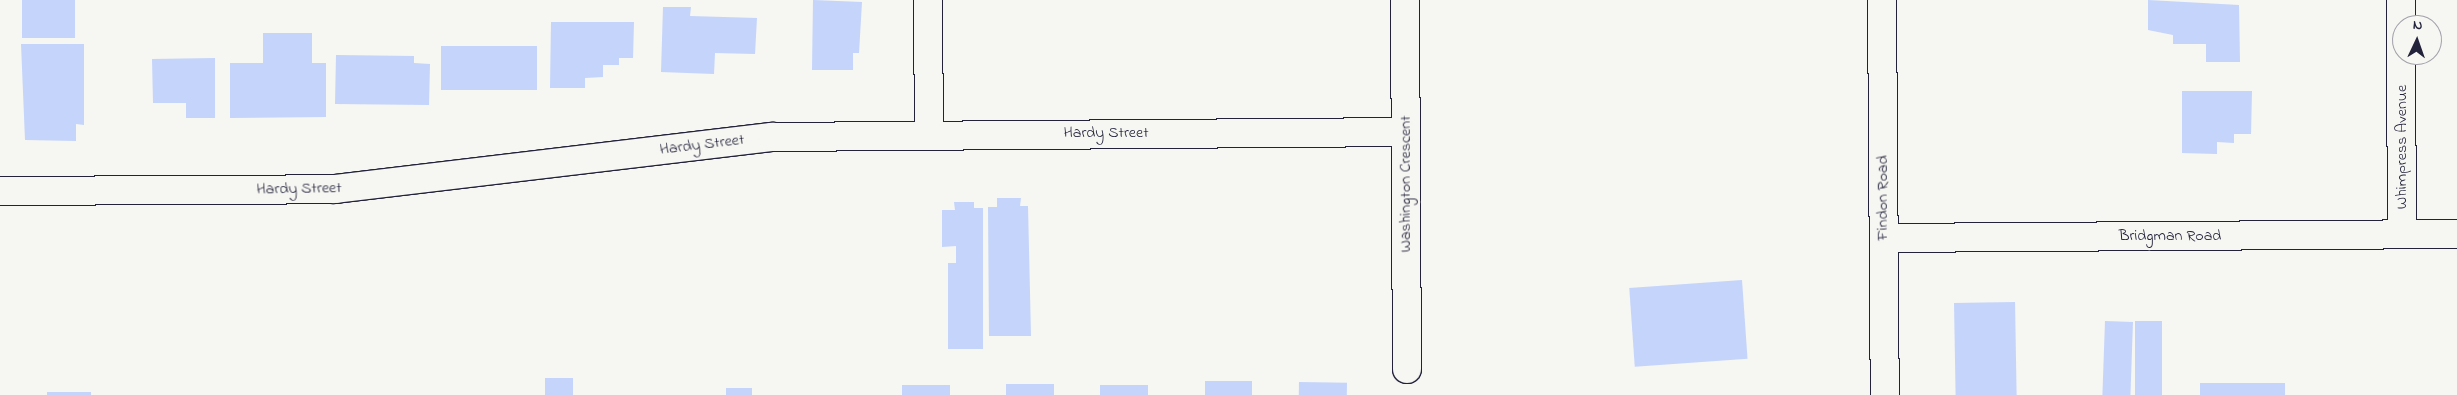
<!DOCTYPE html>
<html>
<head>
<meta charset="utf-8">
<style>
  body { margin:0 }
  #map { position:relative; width:2457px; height:395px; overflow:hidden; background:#f6f6f2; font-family:"Indie Flower",sans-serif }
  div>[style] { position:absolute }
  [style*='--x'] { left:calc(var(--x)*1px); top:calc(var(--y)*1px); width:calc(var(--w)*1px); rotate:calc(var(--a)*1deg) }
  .building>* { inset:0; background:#c4d4fa; transform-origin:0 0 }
  .roads { filter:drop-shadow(1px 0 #22223b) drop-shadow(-1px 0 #22223b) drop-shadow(0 1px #22223b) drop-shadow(0 -1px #22223b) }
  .street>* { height:28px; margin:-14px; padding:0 14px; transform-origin:14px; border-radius:14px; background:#f6f6f2 }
  .secondary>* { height:28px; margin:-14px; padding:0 14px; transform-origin:14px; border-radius:14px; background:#f6f6f2 }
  span { translate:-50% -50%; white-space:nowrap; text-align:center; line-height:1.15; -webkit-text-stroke:4.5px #f6f6f2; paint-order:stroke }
  .street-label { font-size:16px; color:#22223b }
  .north { position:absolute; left:2392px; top:15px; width:50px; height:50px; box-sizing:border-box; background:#f6f6f2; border:1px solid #a1a1a9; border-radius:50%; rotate:3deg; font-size:14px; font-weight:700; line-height:20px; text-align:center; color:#22223b }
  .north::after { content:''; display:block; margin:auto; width:18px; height:22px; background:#22223b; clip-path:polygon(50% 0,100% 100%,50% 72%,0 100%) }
</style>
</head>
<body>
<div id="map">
  <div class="building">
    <i style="left:22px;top:0;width:53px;height:38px"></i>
    <i style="clip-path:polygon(813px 0,862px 2px,859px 53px,853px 53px,853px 70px,812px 70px)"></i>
    <i style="clip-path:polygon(2148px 0,2239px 5px,2240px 62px,2206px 62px,2206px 44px,2173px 44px,2173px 35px,2148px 30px)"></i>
    <i style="clip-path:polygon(663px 7px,691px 7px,690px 16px,757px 18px,755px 54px,715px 53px,714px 74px,661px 72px)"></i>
    <i style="clip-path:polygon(551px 22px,634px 22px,633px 58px,619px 58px,619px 65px,603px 65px,603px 77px,585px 78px,585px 88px,550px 88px)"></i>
    <i style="clip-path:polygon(263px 33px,312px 33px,312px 63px,326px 63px,326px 117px,230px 118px,230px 63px,263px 63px)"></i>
    <i style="clip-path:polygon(21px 44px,84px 44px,84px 125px,76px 124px,76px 141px,25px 140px)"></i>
    <i style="left:441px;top:46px;width:96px;height:44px"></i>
    <i style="clip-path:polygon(336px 55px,414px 56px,414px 63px,430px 64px,429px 105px,335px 104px)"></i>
    <i style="clip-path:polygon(215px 58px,215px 118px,186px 118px,186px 103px,153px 103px,152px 59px)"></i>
    <i style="clip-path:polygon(2182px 91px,2252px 91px,2251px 134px,2234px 134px,2234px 143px,2217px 142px,2217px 154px,2182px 153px)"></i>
    <i style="clip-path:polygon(997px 198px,1021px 198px,1020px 206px,1028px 206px,1031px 336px,989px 336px,988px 207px,997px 207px)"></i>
    <i style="clip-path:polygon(954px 202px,974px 202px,974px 208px,983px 208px,983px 349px,948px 349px,948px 263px,956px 263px,956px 246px,942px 247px,942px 210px,955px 210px)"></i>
    <i style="left:1742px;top:280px;width:79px;height:113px;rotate:86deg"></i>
    <i style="left:2015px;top:302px;width:93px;height:61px;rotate:89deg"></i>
    <i style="left:2105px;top:321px;width:28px;height:74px;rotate:2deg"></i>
    <i style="left:2162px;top:321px;width:74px;height:27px;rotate:90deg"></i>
    <i style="left:545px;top:378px;width:28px;height:17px"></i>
    <i style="left:1205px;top:381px;width:47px;height:14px"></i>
    <i style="left:1299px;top:382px;width:48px;height:13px;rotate:1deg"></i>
    <i style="left:2285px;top:383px;width:12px;height:85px;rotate:90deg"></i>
    <i style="left:1006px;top:384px;width:48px;height:11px"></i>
    <i style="left:902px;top:385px;width:48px;height:10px"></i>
    <i style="left:1100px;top:385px;width:48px;height:10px"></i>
    <i style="left:726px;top:388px;width:26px;height:7px"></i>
    <i style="left:47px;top:392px;width:44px;height:3px"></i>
  </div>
  <div class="roads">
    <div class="street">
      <i style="--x:928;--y:0;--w:133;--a:89.6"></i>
      <i style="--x:1405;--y:0;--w:369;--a:89.7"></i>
      <i style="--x:2401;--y:0;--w:234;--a:89.8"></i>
      <i style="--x:0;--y:191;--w:335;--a:-0.3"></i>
      <i style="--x:335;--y:189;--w:440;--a:-6.8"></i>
      <i style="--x:772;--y:137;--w:634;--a:-0.45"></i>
      <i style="--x:1884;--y:238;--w:573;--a:-0.4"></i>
    </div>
    <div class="secondary">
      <i style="--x:1882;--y:0;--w:395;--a:89.6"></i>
    </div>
  </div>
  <div class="street-label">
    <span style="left:1106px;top:133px">Hardy Street</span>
    <span style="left:702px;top:145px;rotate:-7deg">Hardy Street</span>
    <span style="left:2402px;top:147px;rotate:-90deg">Whimpress Avenue</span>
    <span style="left:1406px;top:184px;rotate:-90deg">Washington Crescent</span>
    <span style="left:299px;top:189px;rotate:-1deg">Hardy Street</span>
    <span style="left:1883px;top:198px;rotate:-90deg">Findon Road</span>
    <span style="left:2170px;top:236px">Bridgman Road</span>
  </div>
  <div class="north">N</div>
</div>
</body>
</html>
